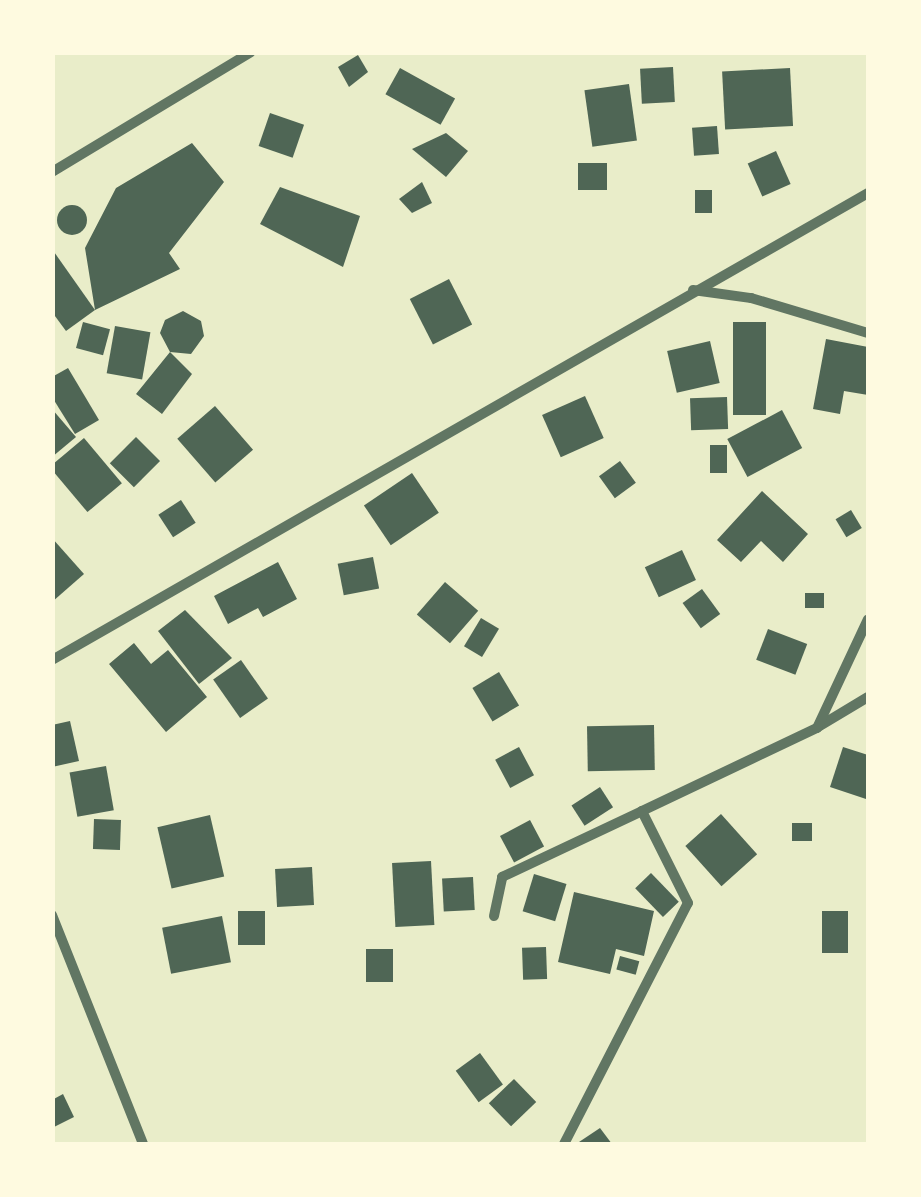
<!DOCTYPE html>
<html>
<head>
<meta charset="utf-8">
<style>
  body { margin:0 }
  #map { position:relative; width:921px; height:1197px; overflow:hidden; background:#e9edc9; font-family:"Libre Baskerville",serif }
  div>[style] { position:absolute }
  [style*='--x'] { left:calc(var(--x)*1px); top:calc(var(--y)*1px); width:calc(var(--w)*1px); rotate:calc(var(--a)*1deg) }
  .building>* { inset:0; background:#4f6655; transform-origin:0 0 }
  .round { border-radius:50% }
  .minor>* { height:10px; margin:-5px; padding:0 5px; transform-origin:5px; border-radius:5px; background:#617663 }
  span { translate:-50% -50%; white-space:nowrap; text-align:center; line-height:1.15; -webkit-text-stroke:9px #fefae0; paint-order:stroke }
  .frame { position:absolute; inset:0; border:55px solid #fefae0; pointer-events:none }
</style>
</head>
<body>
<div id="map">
  <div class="building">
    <i style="clip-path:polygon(358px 55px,368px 72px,349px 87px,338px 67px)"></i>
    <i style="left:673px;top:67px;width:35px;height:33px;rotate:87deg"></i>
    <i style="left:400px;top:68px;width:63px;height:30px;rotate:29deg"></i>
    <i style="left:790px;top:68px;width:58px;height:68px;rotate:87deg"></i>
    <i style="left:629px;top:84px;width:57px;height:45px;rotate:82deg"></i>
    <i style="left:270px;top:113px;width:36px;height:35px;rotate:19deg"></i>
    <i style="left:717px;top:126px;width:28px;height:25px;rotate:86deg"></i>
    <i style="clip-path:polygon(446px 133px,468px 151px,446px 177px,412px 149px)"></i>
    <i style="clip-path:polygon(192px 143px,224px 182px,169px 253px,180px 269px,95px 310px,85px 248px,116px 188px)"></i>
    <i style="left:776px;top:151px;width:36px;height:31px;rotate:66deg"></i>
    <i style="left:607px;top:163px;width:27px;height:29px;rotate:90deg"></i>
    <i style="clip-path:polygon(422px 182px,432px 203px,412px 213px,399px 199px)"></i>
    <i style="clip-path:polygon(280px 187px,360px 216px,343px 267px,260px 224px)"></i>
    <i style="left:712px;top:190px;width:23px;height:17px;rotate:90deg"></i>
    <i class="round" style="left:57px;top:205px;width:30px;height:30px"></i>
    <i style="clip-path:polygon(52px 249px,95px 310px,66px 331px,52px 312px)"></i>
    <i style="left:449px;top:279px;width:51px;height:44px;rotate:63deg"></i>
    <i style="clip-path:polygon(183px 311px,201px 321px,204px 336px,191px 354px,170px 352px,192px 374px,162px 414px,136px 394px,170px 352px,160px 333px,165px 320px)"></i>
    <i style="left:83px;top:322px;width:28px;height:27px;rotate:15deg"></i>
    <i style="left:733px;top:322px;width:33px;height:93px"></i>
    <i style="left:115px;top:326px;width:36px;height:48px;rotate:10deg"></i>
    <i style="clip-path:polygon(826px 339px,868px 347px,868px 395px,844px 391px,840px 414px,813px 409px)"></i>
    <i style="left:710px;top:341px;width:43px;height:44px;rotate:77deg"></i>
    <i style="clip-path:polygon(68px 368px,99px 420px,75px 434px,52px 397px,52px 377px)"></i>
    <i style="left:585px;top:396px;width:46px;height:47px;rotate:66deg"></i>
    <i style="left:727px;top:397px;width:32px;height:37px;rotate:88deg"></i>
    <i style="left:215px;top:406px;width:58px;height:50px;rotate:49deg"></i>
    <i style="clip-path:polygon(52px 409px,76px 437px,52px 457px)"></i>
    <i style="left:782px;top:410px;width:43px;height:62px;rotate:62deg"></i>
    <i style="left:136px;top:437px;width:34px;height:37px;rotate:45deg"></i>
    <i style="left:84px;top:438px;width:59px;height:45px;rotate:50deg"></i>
    <i style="left:710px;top:445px;width:17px;height:28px"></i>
    <i style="left:620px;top:461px;width:27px;height:26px;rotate:54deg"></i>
    <i style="left:412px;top:473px;width:48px;height:58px;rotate:56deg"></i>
    <i style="clip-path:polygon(762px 491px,808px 534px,783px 562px,761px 541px,741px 562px,717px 540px)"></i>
    <i style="left:181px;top:500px;width:27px;height:27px;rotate:57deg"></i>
    <i style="left:851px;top:510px;width:21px;height:18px;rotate:59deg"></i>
    <i style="clip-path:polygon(52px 538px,84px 574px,52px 602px)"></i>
    <i style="left:682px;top:550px;width:33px;height:41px;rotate:65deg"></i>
    <i style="left:373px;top:557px;width:32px;height:36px;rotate:79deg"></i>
    <i style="clip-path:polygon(278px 562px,297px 599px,263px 617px,258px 608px,228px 624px,214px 596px)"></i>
    <i style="left:445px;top:582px;width:44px;height:43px;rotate:41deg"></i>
    <i style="left:702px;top:589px;width:31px;height:24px;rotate:54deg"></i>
    <i style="left:824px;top:593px;width:15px;height:19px;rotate:90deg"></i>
    <i style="clip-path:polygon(185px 610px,232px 658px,199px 684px,158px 631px)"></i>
    <i style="left:481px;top:618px;width:21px;height:33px;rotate:31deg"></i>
    <i style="left:768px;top:629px;width:42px;height:33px;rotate:21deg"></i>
    <i style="clip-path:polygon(134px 643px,151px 664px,168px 650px,207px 697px,166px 732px,109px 664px)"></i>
    <i style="left:241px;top:660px;width:47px;height:34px;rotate:55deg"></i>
    <i style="left:499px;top:672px;width:39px;height:31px;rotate:59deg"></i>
    <i style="clip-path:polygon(70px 721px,79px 761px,52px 767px,52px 725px)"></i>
    <i style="left:654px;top:725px;width:45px;height:67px;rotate:89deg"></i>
    <i style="left:519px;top:747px;width:32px;height:27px;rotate:62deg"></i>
    <i style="clip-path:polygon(843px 747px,868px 755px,866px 799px,830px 787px)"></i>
    <i style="left:106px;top:766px;width:45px;height:37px;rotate:80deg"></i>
    <i style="left:600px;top:787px;width:24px;height:34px;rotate:57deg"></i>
    <i style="left:721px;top:814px;width:54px;height:48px;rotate:48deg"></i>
    <i style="left:210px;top:815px;width:63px;height:54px;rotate:77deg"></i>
    <i style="left:94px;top:819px;width:27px;height:30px;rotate:2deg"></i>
    <i style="left:530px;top:820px;width:30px;height:34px;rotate:62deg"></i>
    <i style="left:792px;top:823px;width:20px;height:18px"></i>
    <i style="left:431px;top:861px;width:64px;height:39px;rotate:87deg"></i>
    <i style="left:312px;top:867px;width:38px;height:37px;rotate:87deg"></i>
    <i style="left:651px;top:873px;width:40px;height:22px;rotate:46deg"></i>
    <i style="left:534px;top:874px;width:34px;height:39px;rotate:17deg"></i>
    <i style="left:473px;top:877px;width:33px;height:31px;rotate:87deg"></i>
    <i style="clip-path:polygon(574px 892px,654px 911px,644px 956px,616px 949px,610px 974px,558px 962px)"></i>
    <i style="left:238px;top:911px;width:27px;height:34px"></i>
    <i style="left:822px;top:911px;width:26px;height:42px"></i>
    <i style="left:222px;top:916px;width:47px;height:61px;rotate:79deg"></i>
    <i style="left:546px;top:947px;width:32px;height:24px;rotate:88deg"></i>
    <i style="left:366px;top:949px;width:27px;height:33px"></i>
    <i style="left:620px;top:956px;width:20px;height:14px;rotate:15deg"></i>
    <i style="left:480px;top:1053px;width:39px;height:30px;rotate:54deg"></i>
    <i style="left:514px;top:1079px;width:32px;height:35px;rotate:46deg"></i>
    <i style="clip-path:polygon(63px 1094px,74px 1117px,52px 1128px,52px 1100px)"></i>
    <i style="clip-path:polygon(600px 1128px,612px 1144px,576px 1144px)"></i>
  </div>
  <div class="minor">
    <i style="--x:52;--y:172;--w:232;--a:-31.1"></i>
    <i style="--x:693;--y:290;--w:59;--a:7.9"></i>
    <i style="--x:751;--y:298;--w:122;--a:16.7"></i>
    <i style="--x:52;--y:660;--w:940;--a:-29.78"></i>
    <i style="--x:818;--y:727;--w:58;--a:-31"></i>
    <i style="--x:52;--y:915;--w:246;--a:68.3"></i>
    <i style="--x:494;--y:916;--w:40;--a:-78"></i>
    <i style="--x:502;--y:877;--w:155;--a:-25.2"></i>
    <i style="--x:564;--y:1144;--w:271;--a:-62.8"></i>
    <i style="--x:688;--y:903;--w:103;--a:-116.6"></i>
    <i style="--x:642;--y:811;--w:194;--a:-25.4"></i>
    <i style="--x:817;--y:728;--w:120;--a:-64.9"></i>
  </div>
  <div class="frame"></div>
</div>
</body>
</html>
